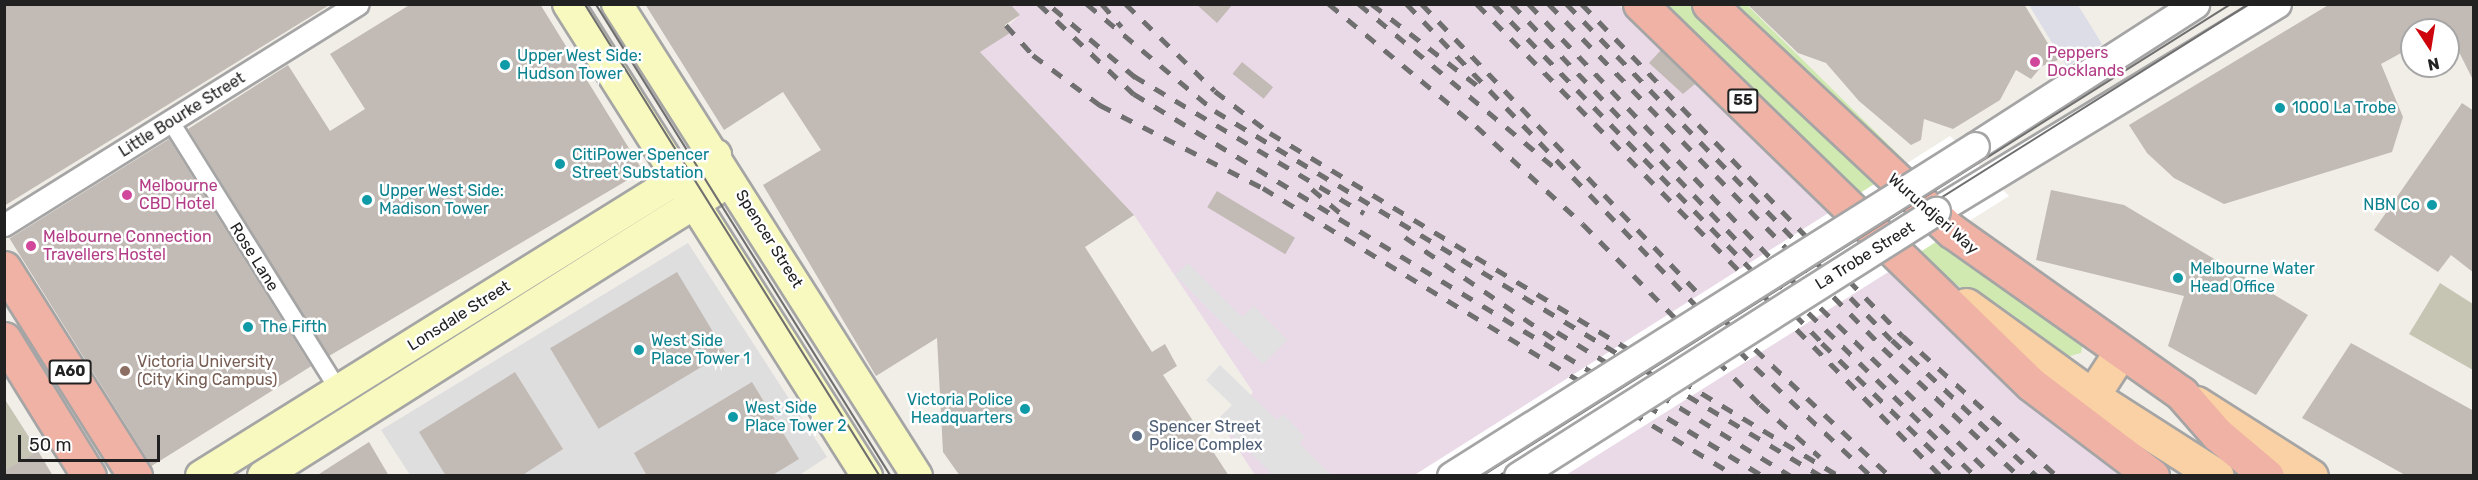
<!DOCTYPE html>
<html>
<head>
<meta charset="utf-8">
<style>
  body { margin:0 }
  #map { position:relative; width:2478px; height:480px; overflow:hidden; background:#f1eee8; font-family:Rubik,sans-serif }
  div>[style] { position:absolute }
  [style*='--x'] { left:calc(var(--x)*1px); top:calc(var(--y)*1px); width:calc(var(--w)*1px); rotate:calc(var(--a)*1deg) }
  .residential>* { inset:0; background:#dfdede }
  .industrial>* { inset:0; background:#eadae8 }
  .construction>* { inset:0; background:#c6c5b4 }
  .grass>* { inset:0; background:#cfe9b0 }
  .parking>* { inset:0; background:#e1e1e1 }
  .plaza>* { inset:0; background:#dcdde7 }
  .pier>* { inset:0; background:#fff }
  .building>* { inset:0; background:#c2bab4; transform-origin:0 0 }
  .roads { filter:drop-shadow(2px 0 #a5a5a5) drop-shadow(-2px 0 #a5a5a5) drop-shadow(0 2px #a5a5a5) drop-shadow(0 -2px #a5a5a5) }
  .pedestrian>* { height:16px; margin:-8px; padding:0 8px; transform-origin:8px; border-radius:8px; background:#fff }
  .minor>* { height:21px; margin:-10.5px; padding:0 10.5px; transform-origin:10.5px; border-radius:10.5px; background:#fff }
  .tertiary>* { height:27px; margin:-13.5px; padding:0 13.5px; transform-origin:13.5px; border-radius:13.5px; background:#fff }
  .secondary>* { height:30px; margin:-15px; padding:0 15px; transform-origin:15px; border-radius:15px; background:#f8f9bf }
  .primary>* { height:33px; margin:-16.5px; padding:0 16.5px; transform-origin:16.5px; border-radius:16.5px; background:#fad1a4 }
  .trunk>* { height:33px; margin:-16.5px; padding:0 16.5px; transform-origin:16.5px; border-radius:16.5px; background:#f0b2a5 }
  .tram>* { height:1.5px; margin:-0.75px; padding:0 0.75px; transform-origin:0.75px; border-radius:0.75px; background:#6f6f6f }
  .rail>* { height:4.5px; margin-top:-2.25px; transform-origin:0; background:repeating-linear-gradient(90deg,#6f6f6f 0 12px,transparent 0 24px) }
  .bridges { filter:drop-shadow(2px 0 #a5a5a5) drop-shadow(-2px 0 #a5a5a5) drop-shadow(0 2px #a5a5a5) drop-shadow(0 -2px #a5a5a5) }
  .tertiary-bridge>* { height:27px; margin:-13.5px; padding:0 13.5px; transform-origin:13.5px; border-radius:13.5px; background:#fff }
  .dots>* { width:16px; height:16px; translate:-50% -50%; box-sizing:border-box; border:3px solid #fff; border-radius:50% }
  span { translate:-50% -50%; white-space:nowrap; text-align:center; line-height:1.15; -webkit-text-stroke:5px #fff; paint-order:stroke }
  .shield-label span { padding:2px 4px; background:#fff; border:2px solid; border-radius:4px; -webkit-text-stroke-width:0 }
  .shield-label { font-size:15px; color:#212121; font-weight:700 }
  .hotel-label { font-size:16px; color:#b23c85 }
  .left { translate:0 -50%; text-align:left }
  .culture-label { font-size:16px; color:#0d838f }
  .right { translate:-100% -50%; text-align:right }
  .street-label { font-size:16px; color:#212121 }
  .education-label { font-size:16px; color:#785e54 }
  .service-label { font-size:16px; color:#4e5e75 }
  .frame { position:absolute; inset:0; border:6px solid #212121; pointer-events:none }
  .north { position:absolute; left:2400px; top:18px; width:60px; height:60px; box-sizing:border-box; background:#fff; border:2px solid #a6a6a6; border-radius:50%; rotate:168deg; font-size:16px; font-weight:700; line-height:24px; text-align:center; color:#212121 }
  .north::after { content:''; display:block; margin:auto; width:21px; height:27px; background:#ce040d; clip-path:polygon(50% 0,100% 100%,50% 72%,0 100%) }
  .scale { position:absolute; left:18px; top:435px; width:142px; height:27px; box-sizing:border-box; border:3px solid #212121; border-top:0; padding-left:8px; font-size:18px; line-height:21px; white-space:nowrap; color:#212121; -webkit-text-stroke:4px #fff; paint-order:stroke }
</style>
</head>
<body>
<div id="map">
  <div class="residential">
    <i style="clip-path:polygon(688px 243px,827px 457px,798px 476px,410px 475px,381px 430px)"></i>
  </div>
  <div class="industrial">
    <i style="clip-path:polygon(1010px 5px,1618px 5px,2032px 407px,2119px 475px,1255px 475px,1226px 431px,1253px 392px,1134px 215px,980px 52px,1020px 15px)"></i>
  </div>
  <div class="construction">
    <i style="clip-path:polygon(2440px 283px,2473px 304px,2473px 370px,2409px 334px)"></i>
    <i style="clip-path:polygon(4px 398px,38px 451px,5px 471px,4px 471px)"></i>
  </div>
  <div class="grass">
    <i style="clip-path:polygon(1660px 5px,1691px 5px,1966px 257px,2083px 344px,2081px 353px,2066px 357px,2046px 353px,1952px 281px)"></i>
    <i style="clip-path:polygon(1723px 5px,1747px 5px,1904px 160px,1894px 166px)"></i>
  </div>
  <div class="parking">
    <i style="clip-path:polygon(1188px 263px,1242px 317px,1254px 306px,1287px 340px,1263px 364px,1175px 275px)"></i>
    <i style="clip-path:polygon(1220px 365px,1277px 420px,1283px 414px,1305px 437px,1299px 443px,1331px 475px,1273px 475px,1217px 420px,1232px 405px,1206px 380px)"></i>
  </div>
  <div class="plaza">
    <i style="clip-path:polygon(2029px 5px,2078px 5px,2102px 44px,2067px 67px)"></i>
  </div>
  <div class="pier">
    <i style="clip-path:polygon(1950px 136px,2009px 196px,1566px 475px,1413px 476px)"></i>
  </div>
  <div class="building">
    <i style="clip-path:polygon(4px 4px,331px 4px,4px 206px)"></i>
    <i style="clip-path:polygon(411px 4px,540px 4px,643px 171px,329px 356px,188px 129px,288px 65px,330px 131px,365px 109px,330px 54px)"></i>
    <i style="clip-path:polygon(645px 4px,1010px 4px,1020px 15px,1005px 25px,1010px 33px,980px 52px,1134px 215px,1085px 247px,1152px 352px,1165px 344px,1177px 366px,1163px 375px,1229px 476px,960px 476px,943px 452px,937px 338px,876px 376px,763px 185px,821px 150px,783px 92px,724px 130px)"></i>
    <i style="clip-path:polygon(1196px 4px,1233px 4px,1217px 23px)"></i>
    <i style="clip-path:polygon(1747px 4px,2024px 4px,2058px 60px,2042px 66px,2031px 79px,2016px 70px,2000px 100px,1953px 129px,1924px 119px,1921px 140px,1911px 145px,1859px 101px,1826px 63px,1798px 53px)"></i>
    <i style="clip-path:polygon(2330px 4px,2474px 4px,2474px 82px,2448px 30px,2412px 30px,2412px 47px,2381px 64px,2403px 117px,2392px 152px,2224px 204px,2174px 178px,2147px 153px,2129px 125px)"></i>
    <i style="clip-path:polygon(1661px 50px,1695px 84px,1683px 94px,1649px 63px)"></i>
    <i style="left:1242px;top:62px;width:40px;height:15px;rotate:39deg"></i>
    <i style="clip-path:polygon(2462px 103px,2474px 111px,2474px 273px,2451px 255px,2438px 272px,2374px 230px)"></i>
    <i style="left:169px;top:139px;width:268px;height:188px;rotate:58deg"></i>
    <i style="clip-path:polygon(2051px 190px,2124px 205px,2308px 315px,2256px 395px,2168px 346px,2184px 296px,2036px 260px)"></i>
    <i style="left:1217px;top:191px;width:91px;height:19px;rotate:31deg"></i>
    <i style="left:677px;top:272px;width:94px;height:148px;rotate:59deg"></i>
    <i style="clip-path:polygon(2351px 343px,2474px 411px,2474px 476px,2407px 476px,2302px 418px)"></i>
    <i style="clip-path:polygon(515px 372px,563px 449px,521px 476px,446px 476px,419px 432px)"></i>
    <i style="clip-path:polygon(752px 382px,799px 459px,771px 476px,647px 476px,634px 453px)"></i>
    <i style="clip-path:polygon(369px 442px,389px 476px,316px 476px)"></i>
    <i style="clip-path:polygon(38px 451px,53px 476px,4px 476px,4px 471px)"></i>
  </div>
  <div class="roads">
    <div class="pedestrian">
      <i style="--x:171;--y:122;--w:317;--a:58"></i>
    </div>
    <div class="minor">
      <i style="--x:4;--y:225;--w:417;--a:-32"></i>
    </div>
    <div class="tertiary">
      <i style="--x:1975;--y:146;--w:262;--a:-32.8"></i>
      <i style="--x:1936;--y:211;--w:399;--a:-31.3"></i>
    </div>
    <div class="secondary">
      <i style="--x:568;--y:4;--w:559;--a:57.65"></i>
      <i style="--x:617;--y:4;--w:559;--a:57.56"></i>
      <i style="--x:201;--y:476;--w:607;--a:-31.94"></i>
      <i style="--x:263;--y:476;--w:534;--a:-32.29"></i>
    </div>
    <div class="primary">
      <i style="--x:1966;--y:305;--w:155;--a:35.8"></i>
      <i style="--x:2092;--y:396;--w:148;--a:32.6"></i>
      <i style="--x:2092;--y:396;--w:51;--a:-56.9"></i>
      <i style="--x:2196;--y:403;--w:136;--a:32.4"></i>
    </div>
    <div class="trunk">
      <i style="--x:1640;--y:4;--w:545;--a:44.18"></i>
      <i style="--x:2031;--y:384;--w:152;--a:37.2"></i>
      <i style="--x:1709;--y:4;--w:333;--a:43.1"></i>
      <i style="--x:1952;--y:231;--w:281;--a:35.3"></i>
      <i style="--x:2181;--y:393;--w:55;--a:48.7"></i>
      <i style="--x:2217;--y:434;--w:65;--a:40"></i>
      <i style="--x:4;--y:268;--w:246;--a:57.8"></i>
      <i style="--x:4;--y:339;--w:161;--a:58.2"></i>
    </div>
  </div>
  <div class="tram">
    <i style="--x:585;--y:4;--w:557;--a:57.99"></i>
    <i style="--x:596;--y:4;--w:557;--a:57.99"></i>
    <i style="--x:1482;--y:476;--w:885;--a:-32.22"></i>
    <i style="--x:1499;--y:476;--w:886;--a:-32.18"></i>
  </div>
  <div class="rail">
    <i style="--x:1039;--y:4;--w:131;--a:43.5"></i>
    <i style="--x:1134;--y:94;--w:736;--a:31.27"></i>
    <i style="--x:1087;--y:4;--w:167;--a:39.9"></i>
    <i style="--x:1215;--y:111;--w:707;--a:31.06"></i>
    <i style="--x:1102;--y:4;--w:30;--a:49"></i>
    <i style="--x:1126;--y:4;--w:124;--a:44.3"></i>
    <i style="--x:1215;--y:91;--w:69;--a:37.4"></i>
    <i style="--x:1270;--y:133;--w:664;--a:31.08"></i>
    <i style="--x:1329;--y:4;--w:191;--a:39.7"></i>
    <i style="--x:1476;--y:126;--w:145;--a:42.5"></i>
    <i style="--x:1583;--y:224;--w:252;--a:45.5"></i>
    <i style="--x:1760;--y:404;--w:80;--a:41.5"></i>
    <i style="--x:1359;--y:4;--w:261;--a:39.9"></i>
    <i style="--x:1372;--y:4;--w:139;--a:37.7"></i>
    <i style="--x:1407;--y:4;--w:503;--a:46.21"></i>
    <i style="--x:1755;--y:367;--w:159;--a:43.2"></i>
    <i style="--x:1422;--y:4;--w:431;--a:46.3"></i>
    <i style="--x:1720;--y:316;--w:233;--a:43.3"></i>
    <i style="--x:1477;--y:4;--w:662;--a:45.49"></i>
    <i style="--x:1494;--y:4;--w:472;--a:45.9"></i>
    <i style="--x:1822;--y:343;--w:191;--a:44.2"></i>
    <i style="--x:1512;--y:4;--w:380;--a:46.4"></i>
    <i style="--x:1774;--y:279;--w:281;--a:44.4"></i>
    <i style="--x:1529;--y:4;--w:373;--a:46.4"></i>
    <i style="--x:1786;--y:274;--w:289;--a:44.3"></i>
    <i style="--x:1549;--y:4;--w:479;--a:45.8"></i>
    <i style="--x:1883;--y:348;--w:187;--a:43.3"></i>
    <i style="--x:1567;--y:4;--w:467;--a:46"></i>
    <i style="--x:1892;--y:340;--w:199;--a:43.2"></i>
    <i style="--x:1582;--y:4;--w:462;--a:46"></i>
    <i style="--x:1903;--y:336;--w:208;--a:42.3"></i>
    <i style="--x:1053;--y:8;--w:114;--a:40"></i>
    <i style="--x:1006;--y:25;--w:40;--a:48"></i>
    <i style="--x:1033;--y:55;--w:84;--a:36.7"></i>
    <i style="--x:1100;--y:105;--w:183;--a:27"></i>
    <i style="--x:1263;--y:188;--w:554;--a:31.34"></i>
    <i style="--x:1134;--y:76;--w:268;--a:30.8"></i>
    <i style="--x:1312;--y:189;--w:42;--a:40.2"></i>
    <i style="--x:1405;--y:237;--w:191;--a:34.4"></i>
    <i style="--x:1557;--y:332;--w:275;--a:31.6"></i>
  </div>
  <div class="bridges">
    <div class="tertiary-bridge">
      <i style="--x:1451;--y:476;--w:619;--a:-32.2"></i>
      <i style="--x:1518;--y:476;--w:495;--a:-32.4"></i>
    </div>
  </div>
  <div class="dots">
    <i style="left:2035px;top:62px;background:#d1479c"></i>
    <i style="left:505px;top:65px;background:#0f9aa8"></i>
    <i style="left:2280px;top:108px;background:#0f9aa8"></i>
    <i style="left:560px;top:164px;background:#0f9aa8"></i>
    <i style="left:127px;top:195px;background:#d1479c"></i>
    <i style="left:367px;top:200px;background:#0f9aa8"></i>
    <i style="left:2432px;top:205px;background:#0f9aa8"></i>
    <i style="left:31px;top:246px;background:#d1479c"></i>
    <i style="left:2178px;top:278px;background:#0f9aa8"></i>
    <i style="left:248px;top:327px;background:#0f9aa8"></i>
    <i style="left:639px;top:350px;background:#0f9aa8"></i>
    <i style="left:125px;top:371px;background:#8d6e63"></i>
    <i style="left:1025px;top:409px;background:#0f9aa8"></i>
    <i style="left:733px;top:417px;background:#0f9aa8"></i>
    <i style="left:1137px;top:436px;background:#5c6f8a"></i>
  </div>
  <div class="shield-label">
    <span style="left:1743px;top:101px">55</span>
    <span style="left:70px;top:372px">A60</span>
  </div>
  <div class="hotel-label">
    <span class="left" style="left:2047px;top:62px">Peppers<br>Docklands</span>
    <span class="left" style="left:139px;top:195px">Melbourne<br>CBD Hotel</span>
    <span class="left" style="left:43px;top:246px">Melbourne Connection<br>Travellers Hostel</span>
  </div>
  <div class="culture-label">
    <span class="left" style="left:517px;top:65px">Upper West Side:<br>Hudson Tower</span>
    <span class="left" style="left:2292px;top:108px">1000 La Trobe</span>
    <span class="left" style="left:572px;top:164px">CitiPower Spencer<br>Street Substation</span>
    <span class="left" style="left:379px;top:200px">Upper West Side:<br>Madison Tower</span>
    <span class="right" style="left:2420px;top:205px">NBN Co</span>
    <span class="left" style="left:2190px;top:278px">Melbourne Water<br>Head Office</span>
    <span class="left" style="left:260px;top:327px">The Fifth</span>
    <span class="left" style="left:651px;top:350px">West Side<br>Place Tower 1</span>
    <span class="right" style="left:1013px;top:409px">Victoria Police<br>Headquarters</span>
    <span class="left" style="left:745px;top:417px">West Side<br>Place Tower 2</span>
  </div>
  <div class="street-label">
    <span style="left:182px;top:115px;rotate:-32deg">Little Bourke Street</span>
    <span style="left:1933px;top:214px;rotate:41deg">Wurundjeri Way</span>
    <span style="left:769px;top:239px;rotate:58deg">Spencer Street</span>
    <span style="left:1865px;top:256px;rotate:-32deg">La Trobe Street</span>
    <span style="left:254px;top:257px;rotate:58deg">Rose Lane</span>
    <span style="left:459px;top:316px;rotate:-32deg">Lonsdale Street</span>
  </div>
  <div class="education-label">
    <span class="left" style="left:137px;top:371px">Victoria University<br>(City King Campus)</span>
  </div>
  <div class="service-label">
    <span class="left" style="left:1149px;top:436px">Spencer Street<br>Police Complex</span>
  </div>
  <div class="frame"></div>
  <div class="north">N</div>
  <div class="scale">50 m</div>
</div>
</body>
</html>
